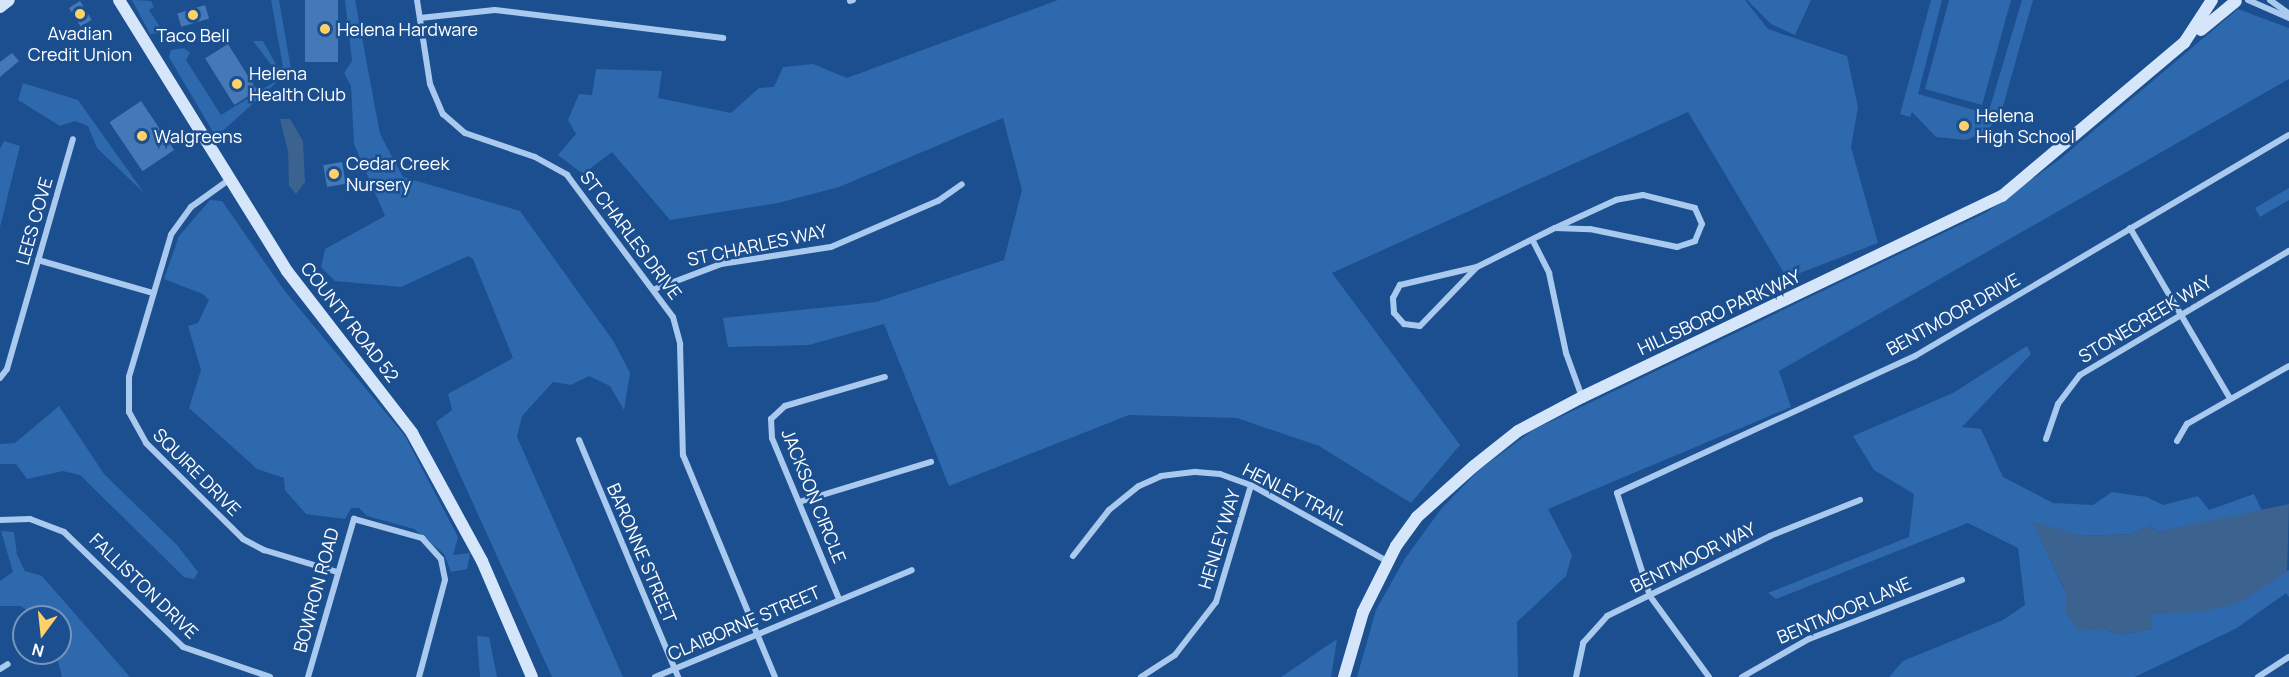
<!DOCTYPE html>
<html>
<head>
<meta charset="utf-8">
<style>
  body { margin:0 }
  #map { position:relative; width:2289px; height:677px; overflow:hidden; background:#1b4f8f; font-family:Manrope,sans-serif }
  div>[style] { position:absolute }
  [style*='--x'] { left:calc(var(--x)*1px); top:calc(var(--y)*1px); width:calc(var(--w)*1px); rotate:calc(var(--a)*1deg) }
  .green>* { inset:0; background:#2e69ad }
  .water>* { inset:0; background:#3c6290 }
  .building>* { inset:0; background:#4478b7; transform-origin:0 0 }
  .street>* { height:6px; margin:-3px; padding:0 3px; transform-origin:3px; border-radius:3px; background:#a9c9ee }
  .secondary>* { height:12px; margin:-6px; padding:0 6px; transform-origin:6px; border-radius:6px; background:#d6e6fa }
  .dots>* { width:16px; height:16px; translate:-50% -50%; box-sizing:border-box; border:3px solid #1b4f8f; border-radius:50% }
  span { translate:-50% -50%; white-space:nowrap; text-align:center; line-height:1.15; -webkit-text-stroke:5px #1b4f8f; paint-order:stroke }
  .poi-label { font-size:18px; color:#fff }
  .left { translate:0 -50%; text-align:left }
  .street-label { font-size:18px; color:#fff }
  .north { position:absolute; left:12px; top:605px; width:60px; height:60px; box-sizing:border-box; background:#1b4f8f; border:2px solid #7695bc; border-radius:50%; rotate:195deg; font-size:16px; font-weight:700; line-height:24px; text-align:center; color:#fff }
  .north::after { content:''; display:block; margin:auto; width:21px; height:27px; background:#ffd166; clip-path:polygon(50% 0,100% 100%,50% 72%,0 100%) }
</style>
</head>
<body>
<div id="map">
  <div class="green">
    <i style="clip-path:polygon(132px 0,151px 1px,154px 7px,149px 10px,162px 30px,171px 32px,150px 34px)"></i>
    <i style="clip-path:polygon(271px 0,279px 0,291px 69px,216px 137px,169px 57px,171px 50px,184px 48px,190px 53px,186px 60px,221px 115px,281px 78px,253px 41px,263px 41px,278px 68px,283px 67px)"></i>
    <i style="clip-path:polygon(345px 0,355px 0,380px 134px,403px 177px,520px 211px,614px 342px,630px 373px,624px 410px,610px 386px,589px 376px,571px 385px,553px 382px,522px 416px,517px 437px,623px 677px,552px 677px,436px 422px,452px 410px,448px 394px,513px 358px,473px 259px,468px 256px,401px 287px,335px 281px,321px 267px,325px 249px,385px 216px,354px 144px,351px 86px,344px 73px,352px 61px)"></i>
    <i style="clip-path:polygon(1058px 0,1745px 0,1768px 29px,1847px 56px,1858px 107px,1851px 147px,1878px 243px,1787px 278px,1688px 112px,1332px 273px,1460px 445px,1411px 503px,1319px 446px,1237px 418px,1129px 415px,949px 486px,884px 324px,809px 345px,728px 347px,723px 318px,876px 302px,1004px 260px,1022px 190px,1003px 118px,839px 187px,778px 203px,670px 220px,612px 152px,583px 174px,558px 155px,576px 134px,568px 120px,579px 94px,592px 95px,596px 69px,662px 71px,658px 98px,731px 113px,759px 88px,774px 87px,783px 67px,813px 64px,847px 78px)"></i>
    <i style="clip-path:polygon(1747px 0,1811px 0,1795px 35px,1771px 24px)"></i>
    <i style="clip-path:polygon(1931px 0,1942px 0,1918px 94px,1988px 114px,2022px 0,2033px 0,2001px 113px,1987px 131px,1966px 140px,1936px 137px,1912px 112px,1910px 117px,1900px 114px)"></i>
    <i style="clip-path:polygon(1949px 0,2011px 0,1982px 105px,1925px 89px)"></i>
    <i style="clip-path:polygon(2238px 9px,2289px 28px,2289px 79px,1779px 371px,1791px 407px,1548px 509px,1572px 555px,1566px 576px,1517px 622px,1518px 677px,1357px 677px,1376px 610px,1404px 560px,1441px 509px,1479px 470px,1533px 430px,1987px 212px,2060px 159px)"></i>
    <i style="clip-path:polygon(23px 83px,78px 100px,144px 193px,97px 148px,88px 126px,75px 121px,60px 126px,18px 100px)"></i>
    <i style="clip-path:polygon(4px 141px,20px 146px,0 227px,0 149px)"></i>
    <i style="clip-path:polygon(2289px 188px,2289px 200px,2260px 217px,2255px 208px)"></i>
    <i style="clip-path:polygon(210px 200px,222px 201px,284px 290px,405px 436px,458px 537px,453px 555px,470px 553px,467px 569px,451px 572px,444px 554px,414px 529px,367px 516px,359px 508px,351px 508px,345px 519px,306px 514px,285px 490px,284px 478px,257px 469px,189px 408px,201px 370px,188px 326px,198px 323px,209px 300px,203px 294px,164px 279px,179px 236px)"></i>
    <i style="clip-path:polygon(2027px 346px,2031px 354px,1962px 427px,1981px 429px,2003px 477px,2053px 503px,2093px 505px,2112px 492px,2147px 497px,2163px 505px,2198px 496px,2209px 510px,2254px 494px,2262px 511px,2157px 532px,2151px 525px,2132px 534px,2082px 536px,2033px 522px,2065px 591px,2065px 612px,2119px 635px,2151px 629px,2151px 614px,2289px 570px,2289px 597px,2286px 593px,2237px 628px,2135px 677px,1889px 677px,1903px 661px,2003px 620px,2025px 605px,2018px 548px,1968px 523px,1776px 599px,1768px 593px,1909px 537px,1914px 494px,1874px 470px,1853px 436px,1953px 393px)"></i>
    <i style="clip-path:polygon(59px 406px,104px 474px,177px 545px,198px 572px,194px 579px,184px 577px,80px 475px,63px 471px,27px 479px,16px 464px,0 464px,0 444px,15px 443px)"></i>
    <i style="clip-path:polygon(1px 531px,14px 532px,17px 555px,25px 571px,42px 576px,130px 677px,62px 677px,56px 653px,60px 653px,60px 617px,34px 617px,21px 606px,0 606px,0 581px,13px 572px)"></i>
    <i style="clip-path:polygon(477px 636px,489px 637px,497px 677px,480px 677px)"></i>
    <i style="clip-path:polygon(1337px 639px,1331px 677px,1281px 677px,1306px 660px)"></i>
  </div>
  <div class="water">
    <i style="clip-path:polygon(280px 119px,290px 119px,303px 141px,305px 182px,296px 194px,289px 186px,288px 151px)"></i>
    <i style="clip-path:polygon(2289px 504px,2287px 572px,2239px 603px,2201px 612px,2152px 614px,2151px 629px,2119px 635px,2105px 629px,2079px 631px,2065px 612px,2065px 590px,2032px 521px,2082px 536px,2132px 534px,2151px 525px,2157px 532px)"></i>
  </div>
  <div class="building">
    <i style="left:305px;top:0;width:33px;height:62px"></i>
    <i style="left:80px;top:1px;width:22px;height:13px;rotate:58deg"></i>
    <i style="left:205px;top:5px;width:14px;height:29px;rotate:73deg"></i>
    <i style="left:228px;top:44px;width:55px;height:27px;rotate:58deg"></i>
    <i style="clip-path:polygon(12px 53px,19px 61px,0 77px,0 62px)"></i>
    <i style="left:141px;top:101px;width:59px;height:38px;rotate:56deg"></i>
    <i style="left:342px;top:162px;width:22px;height:19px;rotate:80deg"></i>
  </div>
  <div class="street">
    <i style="--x:417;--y:0;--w:85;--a:81.2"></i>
    <i style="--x:430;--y:84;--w:33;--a:67"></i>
    <i style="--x:443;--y:114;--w:29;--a:41"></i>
    <i style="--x:465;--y:133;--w:74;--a:18.9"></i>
    <i style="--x:535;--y:157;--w:37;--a:29"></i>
    <i style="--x:567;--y:175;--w:177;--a:53.3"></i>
    <i style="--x:673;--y:317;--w:28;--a:75"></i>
    <i style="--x:680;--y:344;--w:111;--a:88.5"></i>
    <i style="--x:683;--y:455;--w:240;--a:67.5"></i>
    <i style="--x:2248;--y:0;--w:45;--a:23.7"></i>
    <i style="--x:2270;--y:0;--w:24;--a:36"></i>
    <i style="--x:850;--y:1;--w:3;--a:-18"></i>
    <i style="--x:420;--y:18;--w:75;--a:-6.1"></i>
    <i style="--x:495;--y:10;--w:230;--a:7"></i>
    <i style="--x:230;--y:179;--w:48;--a:144.3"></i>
    <i style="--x:191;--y:207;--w:34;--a:126"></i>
    <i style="--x:171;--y:235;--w:148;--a:106.5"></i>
    <i style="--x:129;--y:377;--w:35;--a:90"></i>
    <i style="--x:129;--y:412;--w:35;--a:61"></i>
    <i style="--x:146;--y:443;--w:136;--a:44.7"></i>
    <i style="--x:243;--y:539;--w:24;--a:28"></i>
    <i style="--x:264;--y:550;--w:76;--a:16.8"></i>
    <i style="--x:2130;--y:228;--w:196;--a:59.6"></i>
    <i style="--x:1533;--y:241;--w:36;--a:63"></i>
    <i style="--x:1549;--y:273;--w:82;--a:78"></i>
    <i style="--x:1566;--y:353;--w:47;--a:70"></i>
    <i style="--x:38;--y:260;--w:120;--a:16"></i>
    <i style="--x:1477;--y:267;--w:82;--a:134"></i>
    <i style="--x:1420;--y:326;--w:16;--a:-173"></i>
    <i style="--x:1404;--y:324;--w:15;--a:-132"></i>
    <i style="--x:1394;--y:313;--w:15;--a:-94"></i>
    <i style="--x:1393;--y:298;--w:15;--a:-62"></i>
    <i style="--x:1400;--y:285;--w:79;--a:-13.2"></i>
    <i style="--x:1477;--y:267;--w:87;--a:-26.6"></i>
    <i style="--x:1555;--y:228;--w:35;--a:2"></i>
    <i style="--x:1590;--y:229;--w:89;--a:11.7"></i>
    <i style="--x:1677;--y:247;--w:19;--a:-18"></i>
    <i style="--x:1695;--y:241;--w:18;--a:-68"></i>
    <i style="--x:1702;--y:224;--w:17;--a:-114"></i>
    <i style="--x:1695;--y:208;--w:54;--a:-166"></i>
    <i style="--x:1643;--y:195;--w:27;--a:170"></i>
    <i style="--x:1616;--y:200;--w:67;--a:155.3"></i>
    <i style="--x:655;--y:289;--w:71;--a:-20.7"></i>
    <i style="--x:721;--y:264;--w:111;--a:-8.8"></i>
    <i style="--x:831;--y:247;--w:116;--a:-23.3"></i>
    <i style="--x:938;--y:201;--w:29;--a:-35"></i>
    <i style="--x:0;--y:378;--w:11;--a:-52"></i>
    <i style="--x:7;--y:369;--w:239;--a:-74"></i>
    <i style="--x:2046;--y:439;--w:37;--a:-71"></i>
    <i style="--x:2058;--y:404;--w:36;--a:-53"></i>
    <i style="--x:2080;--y:375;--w:243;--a:-30.7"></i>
    <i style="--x:579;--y:440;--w:257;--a:67.3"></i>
    <i style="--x:2177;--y:441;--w:20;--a:-60"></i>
    <i style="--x:2187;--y:424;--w:117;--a:-29.6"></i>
    <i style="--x:799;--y:502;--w:138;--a:-16.9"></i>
    <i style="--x:0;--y:520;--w:30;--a:-2"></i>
    <i style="--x:30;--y:519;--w:36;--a:21"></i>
    <i style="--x:64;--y:532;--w:165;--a:44"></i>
    <i style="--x:183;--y:647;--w:92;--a:19"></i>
    <i style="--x:1073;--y:556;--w:58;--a:-52"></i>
    <i style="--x:1109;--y:510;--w:38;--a:-39"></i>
    <i style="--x:1139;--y:486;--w:24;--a:-24"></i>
    <i style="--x:1161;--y:476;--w:35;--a:-7"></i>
    <i style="--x:1196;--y:472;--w:24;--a:5"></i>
    <i style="--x:1220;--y:474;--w:33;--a:20"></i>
    <i style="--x:1251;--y:485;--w:156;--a:29.2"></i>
    <i style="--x:839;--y:599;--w:174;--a:-112.6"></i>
    <i style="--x:772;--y:438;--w:19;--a:-93"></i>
    <i style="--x:771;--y:419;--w:19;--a:-43"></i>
    <i style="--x:785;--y:406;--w:104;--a:-16.2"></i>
    <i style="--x:0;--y:669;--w:9;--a:-32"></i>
    <i style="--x:308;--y:677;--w:165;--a:-73.8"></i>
    <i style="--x:354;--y:519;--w:71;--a:15.6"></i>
    <i style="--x:422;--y:538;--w:28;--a:48"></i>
    <i style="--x:441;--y:559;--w:21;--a:79"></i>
    <i style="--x:445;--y:580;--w:100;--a:105"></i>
    <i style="--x:655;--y:677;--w:278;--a:-22.6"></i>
    <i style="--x:1141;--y:677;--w:40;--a:-32.9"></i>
    <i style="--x:1175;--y:655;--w:67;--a:-52.3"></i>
    <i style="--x:1216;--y:602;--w:122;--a:-73.3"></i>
    <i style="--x:1576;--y:677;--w:35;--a:-78"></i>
    <i style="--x:1583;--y:643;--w:36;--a:-48"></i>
    <i style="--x:1607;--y:616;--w:182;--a:-26.1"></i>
    <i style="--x:1770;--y:536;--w:97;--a:-21.8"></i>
    <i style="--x:1709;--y:677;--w:100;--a:-126.1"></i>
    <i style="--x:1650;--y:596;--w:108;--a:-107.8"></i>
    <i style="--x:1617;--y:493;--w:328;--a:-24.7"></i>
    <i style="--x:1915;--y:356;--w:434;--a:-30.6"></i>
    <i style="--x:1742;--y:677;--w:77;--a:-29.6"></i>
    <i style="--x:1809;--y:639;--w:164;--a:-21.1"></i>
    <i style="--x:2258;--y:677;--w:37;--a:-33"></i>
  </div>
  <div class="secondary">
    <i style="--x:119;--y:0;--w:319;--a:58.2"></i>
    <i style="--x:287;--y:271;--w:205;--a:52.3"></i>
    <i style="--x:412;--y:433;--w:146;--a:61.3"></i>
    <i style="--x:482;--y:561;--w:126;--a:66.7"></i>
    <i style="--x:0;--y:7;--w:11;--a:-38"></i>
    <i style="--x:2201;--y:30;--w:45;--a:-39.6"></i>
    <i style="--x:1344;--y:677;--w:68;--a:-73.7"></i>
    <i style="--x:1363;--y:612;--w:74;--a:-63.4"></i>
    <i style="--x:1396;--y:546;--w:36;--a:-54"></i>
    <i style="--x:1417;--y:517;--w:76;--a:-41.8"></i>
    <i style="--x:1474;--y:466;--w:56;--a:-38.5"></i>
    <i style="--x:1518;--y:431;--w:72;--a:-28"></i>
    <i style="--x:1582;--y:397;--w:466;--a:-25.6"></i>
    <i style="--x:2002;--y:196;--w:238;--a:-40.1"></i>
    <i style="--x:2184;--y:43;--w:51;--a:-56.9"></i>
  </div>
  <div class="dots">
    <i style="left:80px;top:14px;background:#ffd166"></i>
    <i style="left:193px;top:15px;background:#ffd166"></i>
    <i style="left:325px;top:29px;background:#ffd166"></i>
    <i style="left:237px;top:84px;background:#ffd166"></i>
    <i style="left:1964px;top:126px;background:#ffd166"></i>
    <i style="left:142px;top:136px;background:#ffd166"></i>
    <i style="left:334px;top:174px;background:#ffd166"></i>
  </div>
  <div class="poi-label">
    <span class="left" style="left:337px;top:29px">Helena Hardware</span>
    <span style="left:80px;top:44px">Avadian<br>Credit Union</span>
    <span style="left:193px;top:35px">Taco Bell</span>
    <span class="left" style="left:249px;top:84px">Helena<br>Health Club</span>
    <span class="left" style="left:1976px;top:126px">Helena<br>High School</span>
    <span class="left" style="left:154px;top:136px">Walgreens</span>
    <span class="left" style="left:346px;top:174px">Cedar Creek<br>Nursery</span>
  </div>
  <div class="street-label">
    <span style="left:34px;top:221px;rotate:-74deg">LEES COVE</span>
    <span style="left:631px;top:235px;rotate:53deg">ST CHARLES DRIVE</span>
    <span style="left:757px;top:245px;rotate:-12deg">ST CHARLES WAY</span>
    <span style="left:1719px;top:312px;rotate:-25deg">HILLSBORO PARKWAY</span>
    <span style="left:1953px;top:314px;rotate:-29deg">BENTMOOR DRIVE</span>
    <span style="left:2145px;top:319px;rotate:-31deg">STONECREEK WAY</span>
    <span style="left:350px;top:322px;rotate:52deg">COUNTY ROAD 52</span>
    <span style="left:197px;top:472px;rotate:45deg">SQUIRE DRIVE</span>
    <span style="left:1295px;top:494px;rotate:27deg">HENLEY TRAIL</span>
    <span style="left:814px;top:496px;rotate:68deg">JACKSON CIRCLE</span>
    <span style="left:1219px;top:539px;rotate:-73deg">HENLEY WAY</span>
    <span style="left:642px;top:553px;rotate:67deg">BARONNE STREET</span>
    <span style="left:1693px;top:557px;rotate:-26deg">BENTMOOR WAY</span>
    <span style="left:144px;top:586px;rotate:44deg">FALLISTON DRIVE</span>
    <span style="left:316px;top:590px;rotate:-75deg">BOWRON ROAD</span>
    <span style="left:1844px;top:610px;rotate:-23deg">BENTMOOR LANE</span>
    <span style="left:744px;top:623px;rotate:-23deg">CLAIBORNE STREET</span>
  </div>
  <div class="north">N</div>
</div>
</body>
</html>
